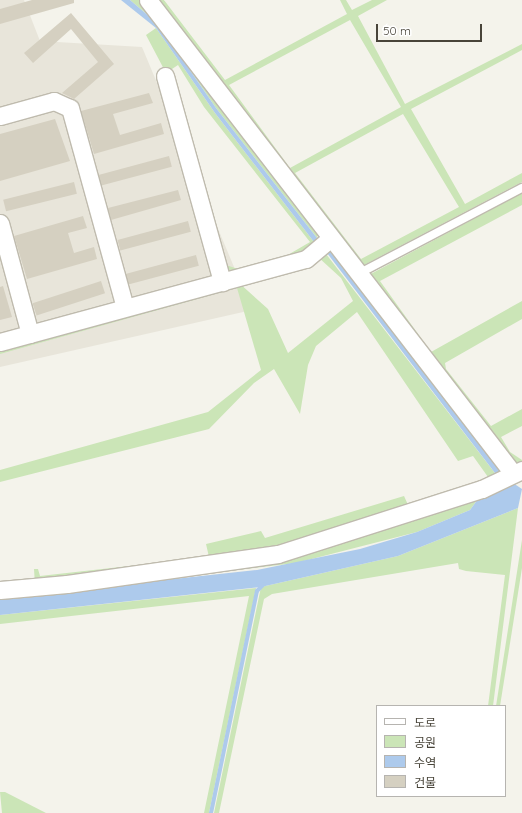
<!DOCTYPE html>
<html>
<head>
<meta charset="utf-8">
<style>
  body { margin:0 }
  #map { position:relative; width:522px; height:813px; overflow:hidden; background:#f4f3eb; font-family:Quicksand,"Noto Sans KR",sans-serif }
  div>[style] { position:absolute }
  [style*='--x'] { left:calc(var(--x)*1px); top:calc(var(--y)*1px); width:calc(var(--w)*1px); rotate:calc(var(--a)*1deg) }
  .residential>* { inset:0; background:#e8e5da }
  .green>* { inset:0; background:#cbe5b7 }
  .water>* { inset:0; background:#adcaec }
  .stream>* { height:4px; margin:-2px; padding:0 2px; transform-origin:2px; border-radius:2px; background:#adcaec }
  .building>* { inset:0; background:#d5d0c1; transform-origin:0 0 }
  .roads { filter:drop-shadow(1px 0 #bfbbae) drop-shadow(-1px 0 #bfbbae) drop-shadow(0 1px #bfbbae) drop-shadow(0 -1px #bfbbae) }
  .lane>* { height:8px; margin:-4px; padding:0 4px; transform-origin:4px; border-radius:4px; background:#fff }
  .street>* { height:17px; margin:-8.5px; padding:0 8.5px; transform-origin:8.5px; border-radius:8.5px; background:#fff }
  span { translate:-50% -50%; white-space:nowrap; text-align:center; line-height:1.15; -webkit-text-stroke:4px #fff; paint-order:stroke }
  .legend { position:absolute; left:376px; top:705px; width:130px; height:92px; box-sizing:border-box; background:#fff; border:1px solid #b6b4b0; margin:0; padding:5px 7px; list-style:none; font-size:12px; color:#484439 }
  .legend li { display:flex; align-items:center; gap:8px; height:20px }
  .legend b { width:20px; border:1px solid #b6b4b0 }
  .scale { position:absolute; left:376px; top:24px; width:106px; height:18px; box-sizing:border-box; border:2px solid #484439; border-top:0; padding-left:5px; font-size:12px; line-height:14px; white-space:nowrap; color:#484439; -webkit-text-stroke:3px #fff; paint-order:stroke }
</style>
</head>
<body>
<div id="map">
  <div class="residential">
    <i style="clip-path:polygon(0 0,24px 0,40px 41px,142px 47px,252px 310px,0 367px)"></i>
  </div>
  <div class="green">
    <i style="clip-path:polygon(130px 0,142px 0,318px 233px,317px 238px,216px 108px,158px 24px)"></i>
    <i style="clip-path:polygon(evenodd,155px 0,164px 0,225px 80px,347px 14px,340px 0,346px 0,352px 10px,372px 0,387px 0,358px 16px,405px 104px,522px 44px,522px 50px,411px 109px,465px 204px,522px 173px,522px 182px,364px 265px,358px 264px,155px 0,350px 20px,401px 107px,290px 168px,229px 85px,350px 20px,155px 0,403px 114px,459px 207px,361px 259px,295px 173px,403px 114px)"></i>
    <i style="clip-path:polygon(156px 28px,215px 113px,314px 242px,300px 254px,228px 275px,223px 264px,238px 269px,286px 256px,310px 242px,204px 107px,178px 65px,166px 73px,146px 35px)"></i>
    <i style="clip-path:polygon(522px 193px,522px 205px,380px 281px,431px 352px,522px 301px,522px 319px,445px 363px,446px 369px,491px 426px,522px 409px,522px 426px,501px 437px,510px 452px,522px 460px,522px 465px,511px 461px,367px 276px)"></i>
    <i style="clip-path:polygon(323px 250px,498px 477px,488px 477px,473px 456px,458px 461px,357px 312px,316px 346px,308px 365px,300px 414px,274px 369px,254px 383px,209px 429px,0 482px,0 470px,208px 412px,261px 370px,237px 288px,0 354px,0 348px,238px 282px,268px 309px,288px 353px,353px 301px,341px 278px,318px 257px)"></i>
    <i style="clip-path:polygon(404px 496px,409px 507px,294px 547px,35px 585px,34px 569px,38px 569px,40px 576px,209px 557px,206px 544px,261px 531px,265px 538px)"></i>
    <i style="clip-path:polygon(478px 499px,470px 510px,417px 532px,296px 563px,0 598px,205px 567px)"></i>
    <i style="clip-path:polygon(518px 508px,493px 706px,488px 706px,505px 575px,466px 571px,459px 569px,458px 563px,272px 594px,264px 599px,219px 813px,214px 813px,261px 587px,398px 556px)"></i>
    <i style="clip-path:polygon(522px 540px,522px 568px,500px 706px,496px 706px)"></i>
    <i style="clip-path:polygon(256px 588px,209px 813px,204px 813px,249px 596px,0 624px,0 615px)"></i>
    <i style="clip-path:polygon(0 792px,5px 792px,46px 813px,2px 813px)"></i>
  </div>
  <div class="water">
    <i style="clip-path:polygon(121px 0,130px 0,158px 24px,216px 108px,317px 238px,314px 242px,215px 113px,156px 28px)"></i>
    <i style="clip-path:polygon(330px 251px,422px 370px,505px 472px,498px 477px,327px 253px)"></i>
    <i style="clip-path:polygon(510px 481px,522px 489px,518px 508px,398px 556px,261px 587px,0 615px,0 598px,257px 570px,360px 549px,417px 532px,470px 510px,478px 499px)"></i>
  </div>
  <div class="stream">
    <i style="--x:211;--y:813;--w:227;--a:-78.3"></i>
    <i style="--x:257;--y:591;--w:10;--a:-45"></i>
  </div>
  <div class="building">
    <i style="clip-path:polygon(32px 0,74px 0,74px 3px,0 24px,0 9px)"></i>
    <i style="clip-path:polygon(71px 13px,114px 64px,74px 99px,62px 93px,98px 62px,71px 29px,33px 63px,24px 53px)"></i>
    <i style="clip-path:polygon(149px 93px,153px 103px,113px 114px,120px 135px,161px 123px,164px 134px,94px 154px,81px 111px)"></i>
    <i style="clip-path:polygon(55px 119px,70px 161px,0 181px,0 134px)"></i>
    <i style="left:169px;top:156px;width:11px;height:73px;rotate:75deg"></i>
    <i style="left:74px;top:182px;width:12px;height:73px;rotate:76deg"></i>
    <i style="clip-path:polygon(178px 190px,181px 200px,111px 220px,108px 208px)"></i>
    <i style="clip-path:polygon(83px 216px,87px 228px,68px 233px,74px 253px,94px 247px,97px 259px,27px 279px,14px 236px)"></i>
    <i style="left:188px;top:221px;width:11px;height:73px;rotate:75deg"></i>
    <i style="left:196px;top:255px;width:11px;height:73px;rotate:75deg"></i>
    <i style="left:101px;top:281px;width:13px;height:72px;rotate:72deg"></i>
    <i style="clip-path:polygon(3px 286px,12px 317px,0 320px,0 287px)"></i>
  </div>
  <div class="roads">
    <div class="lane">
      <i style="--x:358;--y:274;--w:185;--a:-27.7"></i>
    </div>
    <div class="street">
      <i style="--x:148;--y:0;--w:596;--a:52.36"></i>
      <i style="--x:165;--y:76;--w:214;--a:74.5"></i>
      <i style="--x:0;--y:116;--w:56;--a:-15.5"></i>
      <i style="--x:54;--y:101;--w:17;--a:24"></i>
      <i style="--x:70;--y:108;--w:206;--a:74.6"></i>
      <i style="--x:0;--y:223;--w:115;--a:74.9"></i>
      <i style="--x:0;--y:342;--w:317;--a:-15.2"></i>
      <i style="--x:306;--y:259;--w:31;--a:-40"></i>
      <i style="--x:0;--y:590;--w:67;--a:-5.1"></i>
      <i style="--x:67;--y:584;--w:213;--a:-8.1"></i>
      <i style="--x:278;--y:554;--w:214;--a:-17.7"></i>
      <i style="--x:482;--y:489;--w:44;--a:-25.4"></i>
    </div>
  </div>
  <ul class="legend">
  <li><b style="height:5px;background:#fff"></b>도로</li>
  <li><b style="height:11px;background:#cbe5b7"></b>공원</li>
  <li><b style="height:11px;background:#adcaec"></b>수역</li>
  <li><b style="height:11px;background:#d5d0c1"></b>건물</li>
  </ul>
  <div class="scale">50 m</div>
</div>
</body>
</html>
